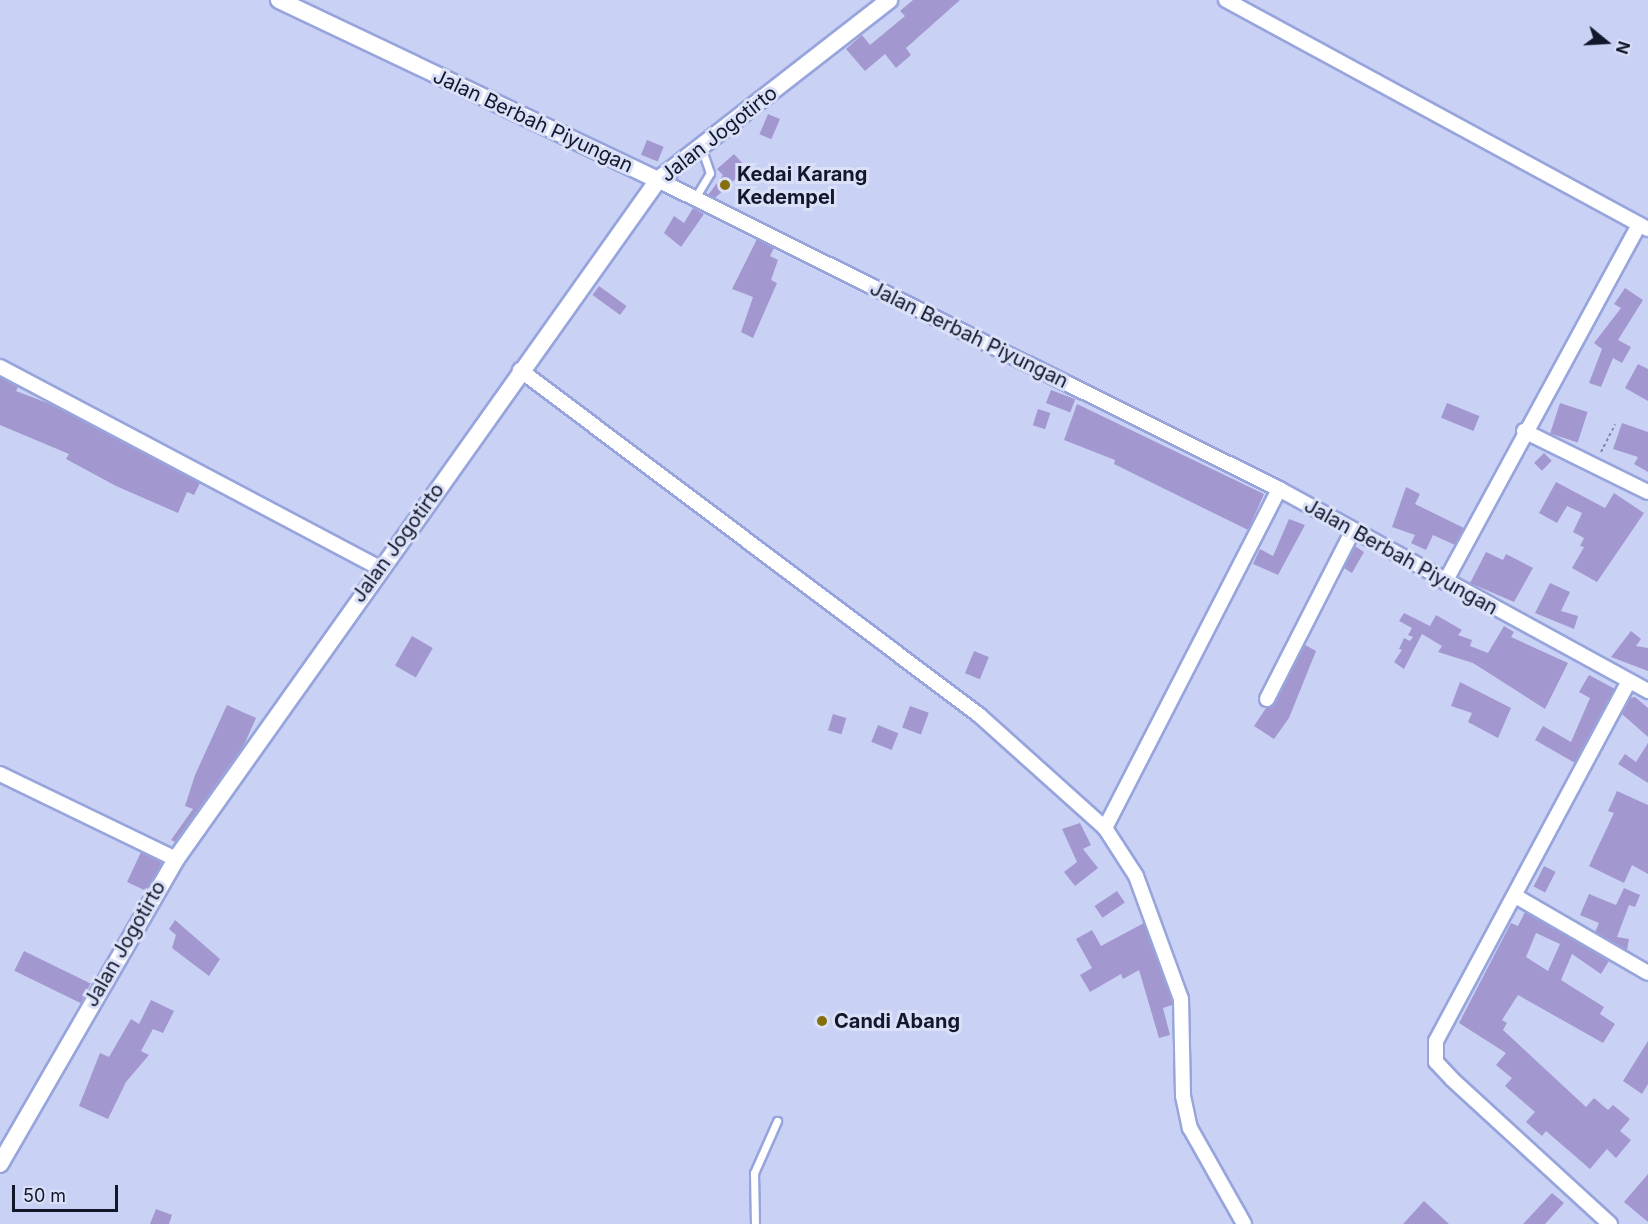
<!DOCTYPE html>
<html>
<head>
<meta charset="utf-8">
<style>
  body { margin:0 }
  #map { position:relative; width:1648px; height:1224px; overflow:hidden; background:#c9d2f5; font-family:Inter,sans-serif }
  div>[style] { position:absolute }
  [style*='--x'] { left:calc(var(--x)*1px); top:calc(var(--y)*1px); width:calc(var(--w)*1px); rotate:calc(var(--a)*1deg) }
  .building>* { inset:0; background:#a397d0; transform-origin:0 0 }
  .path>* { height:2px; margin-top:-1px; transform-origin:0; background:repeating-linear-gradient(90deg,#8289a6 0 3px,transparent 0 6px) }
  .roads { filter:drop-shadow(2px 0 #97a5dc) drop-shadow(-2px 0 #97a5dc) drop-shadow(0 2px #97a5dc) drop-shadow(0 -2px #97a5dc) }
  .service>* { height:7px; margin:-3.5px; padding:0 3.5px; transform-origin:3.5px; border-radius:3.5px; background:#fff }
  .minor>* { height:14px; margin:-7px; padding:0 7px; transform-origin:7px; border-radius:7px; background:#fff }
  .tertiary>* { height:16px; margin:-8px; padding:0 8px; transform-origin:8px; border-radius:8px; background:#fff }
  .dots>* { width:16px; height:16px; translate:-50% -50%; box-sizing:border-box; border:3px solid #dae0f7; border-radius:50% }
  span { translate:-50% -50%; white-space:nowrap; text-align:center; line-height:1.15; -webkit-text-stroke:6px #dae0f7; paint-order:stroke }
  .street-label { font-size:20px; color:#13172c }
  .poi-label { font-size:20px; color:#13172c; font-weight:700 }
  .left { translate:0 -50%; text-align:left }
  .north { position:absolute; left:1576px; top:12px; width:60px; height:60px; -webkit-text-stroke:4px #dae0f7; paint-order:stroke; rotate:108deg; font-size:16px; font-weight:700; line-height:24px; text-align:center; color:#13172c }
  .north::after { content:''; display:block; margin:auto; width:21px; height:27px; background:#13172c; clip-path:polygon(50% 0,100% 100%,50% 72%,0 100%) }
  .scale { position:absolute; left:12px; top:1185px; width:106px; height:27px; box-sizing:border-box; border:3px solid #13172c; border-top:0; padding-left:8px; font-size:18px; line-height:21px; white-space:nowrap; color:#13172c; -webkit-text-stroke:4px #dae0f7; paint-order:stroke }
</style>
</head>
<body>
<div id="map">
  <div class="building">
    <i style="clip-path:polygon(913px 0,960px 0,906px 48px,911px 55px,896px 68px,885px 54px,865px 71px,846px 49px,862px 35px,870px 45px,905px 16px,900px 11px)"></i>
    <i style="left:768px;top:114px;width:13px;height:22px;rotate:23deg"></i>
    <i style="left:647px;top:140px;width:18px;height:16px;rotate:22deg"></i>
    <i style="clip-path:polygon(734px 154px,747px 168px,715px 198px,708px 195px,723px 175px,717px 169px)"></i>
    <i style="clip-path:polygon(693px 208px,704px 214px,681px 247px,664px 233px,674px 216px,684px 223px)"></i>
    <i style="clip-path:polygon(757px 239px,774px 248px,770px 256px,778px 260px,771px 280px,777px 283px,753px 338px,741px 332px,753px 297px,732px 289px)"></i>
    <i style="left:599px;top:286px;width:34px;height:11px;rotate:36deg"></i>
    <i style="clip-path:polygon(1625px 288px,1643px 300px,1618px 340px,1631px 347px,1622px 363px,1613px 358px,1601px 387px,1589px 383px,1602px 349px,1594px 343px,1621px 308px,1614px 304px)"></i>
    <i style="clip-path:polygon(1638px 364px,1648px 369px,1648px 401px,1625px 388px)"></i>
    <i style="clip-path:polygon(0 377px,18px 387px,16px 391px,50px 404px,200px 483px,194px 495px,187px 492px,178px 513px,116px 486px,66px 459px,69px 454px,0 425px)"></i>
    <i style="left:1051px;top:390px;width:26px;height:14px;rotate:21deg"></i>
    <i style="left:1447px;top:403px;width:35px;height:16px;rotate:22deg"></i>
    <i style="left:1560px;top:403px;width:29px;height:32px;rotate:18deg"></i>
    <i style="clip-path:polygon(1077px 404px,1264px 494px,1248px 530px,1114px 464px,1115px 460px,1064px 440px)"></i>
    <i style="left:1038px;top:409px;width:13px;height:17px;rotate:18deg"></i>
    <i style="clip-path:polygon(1622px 423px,1648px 432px,1648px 472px,1634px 464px,1638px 457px,1613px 449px)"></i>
    <i style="left:1544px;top:453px;width:11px;height:14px;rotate:45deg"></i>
    <i style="clip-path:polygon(1556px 482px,1605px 508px,1614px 493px,1644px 513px,1597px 582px,1572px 568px,1584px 547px,1580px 546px,1584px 538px,1573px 532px,1582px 513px,1567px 506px,1557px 523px,1539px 513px)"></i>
    <i style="clip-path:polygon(1406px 487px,1420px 494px,1415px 504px,1464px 528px,1455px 545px,1433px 535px,1426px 550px,1411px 543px,1415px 535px,1392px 527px)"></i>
    <i style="clip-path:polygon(1289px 519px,1305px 525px,1278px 575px,1253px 564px,1260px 549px,1273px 556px)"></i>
    <i style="clip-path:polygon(1355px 546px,1364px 552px,1352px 573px,1344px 568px)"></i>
    <i style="clip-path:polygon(1486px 552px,1503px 560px,1506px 554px,1533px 568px,1514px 602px,1470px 583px)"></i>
    <i style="clip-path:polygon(1550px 583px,1570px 592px,1561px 611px,1578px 616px,1574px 629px,1535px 613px)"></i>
    <i style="clip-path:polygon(1404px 613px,1430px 626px,1436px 615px,1462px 630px,1458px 635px,1472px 640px,1470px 646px,1488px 653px,1504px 626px,1514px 632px,1511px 637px,1568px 663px,1545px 709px,1473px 663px,1438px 652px,1442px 646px,1422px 634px,1404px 669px,1394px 662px,1402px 650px,1399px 649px,1404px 638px,1410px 641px,1413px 637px,1408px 635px,1412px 628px,1399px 621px)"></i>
    <i style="clip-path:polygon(1631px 631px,1641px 639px,1636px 646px,1648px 648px,1648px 671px,1611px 657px)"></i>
    <i style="left:412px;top:636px;width:24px;height:34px;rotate:30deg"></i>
    <i style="clip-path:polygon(1305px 645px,1316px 651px,1289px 718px,1274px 739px,1254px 726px,1266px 708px,1275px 703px)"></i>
    <i style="left:974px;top:651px;width:16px;height:24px;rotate:22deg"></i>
    <i style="clip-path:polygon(1589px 675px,1615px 689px,1575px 763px,1535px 740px,1543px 726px,1571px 742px,1590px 698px,1579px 692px)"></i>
    <i style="clip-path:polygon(1460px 682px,1511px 708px,1498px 738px,1468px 722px,1472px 713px,1451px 706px)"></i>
    <i style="clip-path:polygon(1635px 697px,1648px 708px,1648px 737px,1622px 714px,1630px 698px)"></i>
    <i style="clip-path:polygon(227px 705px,256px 718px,244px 745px,175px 842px,171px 840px,193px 809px,185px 806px,195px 775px)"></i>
    <i style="left:910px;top:706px;width:20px;height:23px;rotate:20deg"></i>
    <i style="left:833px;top:714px;width:14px;height:17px;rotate:17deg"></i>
    <i style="left:878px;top:725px;width:22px;height:18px;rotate:22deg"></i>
    <i style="clip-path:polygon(1648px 743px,1648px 783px,1618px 764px,1625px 754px,1636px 762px)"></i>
    <i style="clip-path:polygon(1617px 791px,1648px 805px,1648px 874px,1632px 865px,1624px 883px,1589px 866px,1614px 813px,1608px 811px)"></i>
    <i style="clip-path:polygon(1080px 823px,1091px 845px,1083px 849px,1098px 868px,1075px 886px,1064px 872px,1077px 862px,1062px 829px)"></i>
    <i style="left:141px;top:852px;width:23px;height:33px;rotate:25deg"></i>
    <i style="left:1544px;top:866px;width:13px;height:23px;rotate:27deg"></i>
    <i style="clip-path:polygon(1624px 888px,1640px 895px,1635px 907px,1629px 905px,1617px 937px,1629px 939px,1627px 950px,1595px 932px,1599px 923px,1580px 915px,1589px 894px,1616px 905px)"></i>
    <i style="left:1117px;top:891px;width:14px;height:27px;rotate:56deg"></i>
    <i style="clip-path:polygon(evenodd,1525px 912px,1609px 961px,1601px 974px,1572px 954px,1561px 980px,1604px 1007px,1600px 1014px,1615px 1024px,1603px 1043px,1518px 995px,1502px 1020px,1507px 1023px,1503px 1030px,1586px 1107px,1594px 1098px,1608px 1110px,1613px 1105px,1630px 1119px,1620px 1131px,1631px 1140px,1616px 1158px,1607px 1149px,1590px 1169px,1546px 1131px,1542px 1136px,1526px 1122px,1535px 1112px,1505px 1086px,1512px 1078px,1496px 1065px,1506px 1053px,1459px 1023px,1511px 923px,1518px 926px,1525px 912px,1536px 933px,1560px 944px,1548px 971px,1526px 957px,1536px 933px)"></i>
    <i style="clip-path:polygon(175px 920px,220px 959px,209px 976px,172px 948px,176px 935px,169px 929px)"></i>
    <i style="clip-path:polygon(1144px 923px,1172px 1001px,1172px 1005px,1163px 1008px,1170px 1035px,1159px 1038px,1139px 970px,1123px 979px,1121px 974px,1090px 992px,1080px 975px,1092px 968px,1076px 939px,1092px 930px,1101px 946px)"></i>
    <i style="left:24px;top:951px;width:74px;height:22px;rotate:26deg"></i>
    <i style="clip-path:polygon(151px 1000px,174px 1011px,163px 1033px,153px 1029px,141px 1051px,149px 1055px,126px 1082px,108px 1119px,79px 1106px,100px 1053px,109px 1057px,131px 1019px,139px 1024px)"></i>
    <i style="clip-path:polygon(1648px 1041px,1648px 1084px,1642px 1094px,1623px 1081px)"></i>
    <i style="clip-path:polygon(1648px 1174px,1648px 1222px,1624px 1202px)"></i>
    <i style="clip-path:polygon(1552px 1193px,1564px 1203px,1545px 1224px,1523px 1224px)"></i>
    <i style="clip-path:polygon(1424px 1201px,1449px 1224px,1403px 1224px)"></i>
    <i style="clip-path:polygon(156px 1209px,172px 1215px,169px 1224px,150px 1224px)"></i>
  </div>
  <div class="path">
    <i style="--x:1601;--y:452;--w:31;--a:-63"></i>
  </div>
  <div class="roads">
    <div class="service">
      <i style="--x:695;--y:198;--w:29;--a:-59"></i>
      <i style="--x:710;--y:173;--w:28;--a:-109"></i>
      <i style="--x:755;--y:1224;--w:51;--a:-91.1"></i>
      <i style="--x:754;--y:1173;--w:57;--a:-66.1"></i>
    </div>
    <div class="minor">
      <i style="--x:1226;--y:0;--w:480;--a:28.5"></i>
      <i style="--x:658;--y:180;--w:694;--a:26.45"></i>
      <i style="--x:1279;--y:489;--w:421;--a:28.7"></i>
      <i style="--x:0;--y:367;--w:429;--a:27.9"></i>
      <i style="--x:520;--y:370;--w:574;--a:36.93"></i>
      <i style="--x:979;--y:715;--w:169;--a:41.9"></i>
      <i style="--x:1105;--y:828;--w:57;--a:57.1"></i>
      <i style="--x:1136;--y:876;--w:131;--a:69.9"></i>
      <i style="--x:1181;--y:999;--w:97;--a:88.8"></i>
      <i style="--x:1183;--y:1096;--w:33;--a:78"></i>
      <i style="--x:1190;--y:1128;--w:110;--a:60.6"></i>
      <i style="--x:1524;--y:431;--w:138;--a:26.2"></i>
      <i style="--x:1445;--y:582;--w:407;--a:-61.5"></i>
      <i style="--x:1267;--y:699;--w:190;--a:-63"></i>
      <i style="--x:0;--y:774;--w:195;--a:25.8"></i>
      <i style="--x:1105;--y:828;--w:381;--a:-62.8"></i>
      <i style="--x:1517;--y:897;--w:151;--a:30.1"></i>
      <i style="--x:1610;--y:1224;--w:214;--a:-137.5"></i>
      <i style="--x:1452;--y:1079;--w:23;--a:-133"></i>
      <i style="--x:1436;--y:1062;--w:21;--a:-90"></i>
      <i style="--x:1436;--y:1041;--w:408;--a:-61.8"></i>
    </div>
    <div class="tertiary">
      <i style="--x:279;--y:0;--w:420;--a:25.4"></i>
      <i style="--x:0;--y:1164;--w:352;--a:-60"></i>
      <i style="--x:176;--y:859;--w:833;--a:-54.63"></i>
      <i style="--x:658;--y:180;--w:293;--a:-37.9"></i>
    </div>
  </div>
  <div class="dots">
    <i style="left:725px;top:185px;background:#856e0c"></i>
    <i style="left:822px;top:1021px;background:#856e0c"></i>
  </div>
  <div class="street-label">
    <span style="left:533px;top:121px;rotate:25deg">Jalan Berbah Piyungan</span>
    <span style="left:719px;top:134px;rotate:-38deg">Jalan Jogotirto</span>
    <span style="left:969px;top:335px;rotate:26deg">Jalan Berbah Piyungan</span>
    <span style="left:398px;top:543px;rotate:-54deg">Jalan Jogotirto</span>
    <span style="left:1401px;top:557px;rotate:29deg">Jalan Berbah Piyungan</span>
    <span style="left:125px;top:944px;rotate:-60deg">Jalan Jogotirto</span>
  </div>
  <div class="poi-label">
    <span class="left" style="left:737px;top:186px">Kedai Karang<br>Kedempel</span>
    <span class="left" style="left:834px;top:1021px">Candi Abang</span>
  </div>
  <div class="north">N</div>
  <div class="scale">50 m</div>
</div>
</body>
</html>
